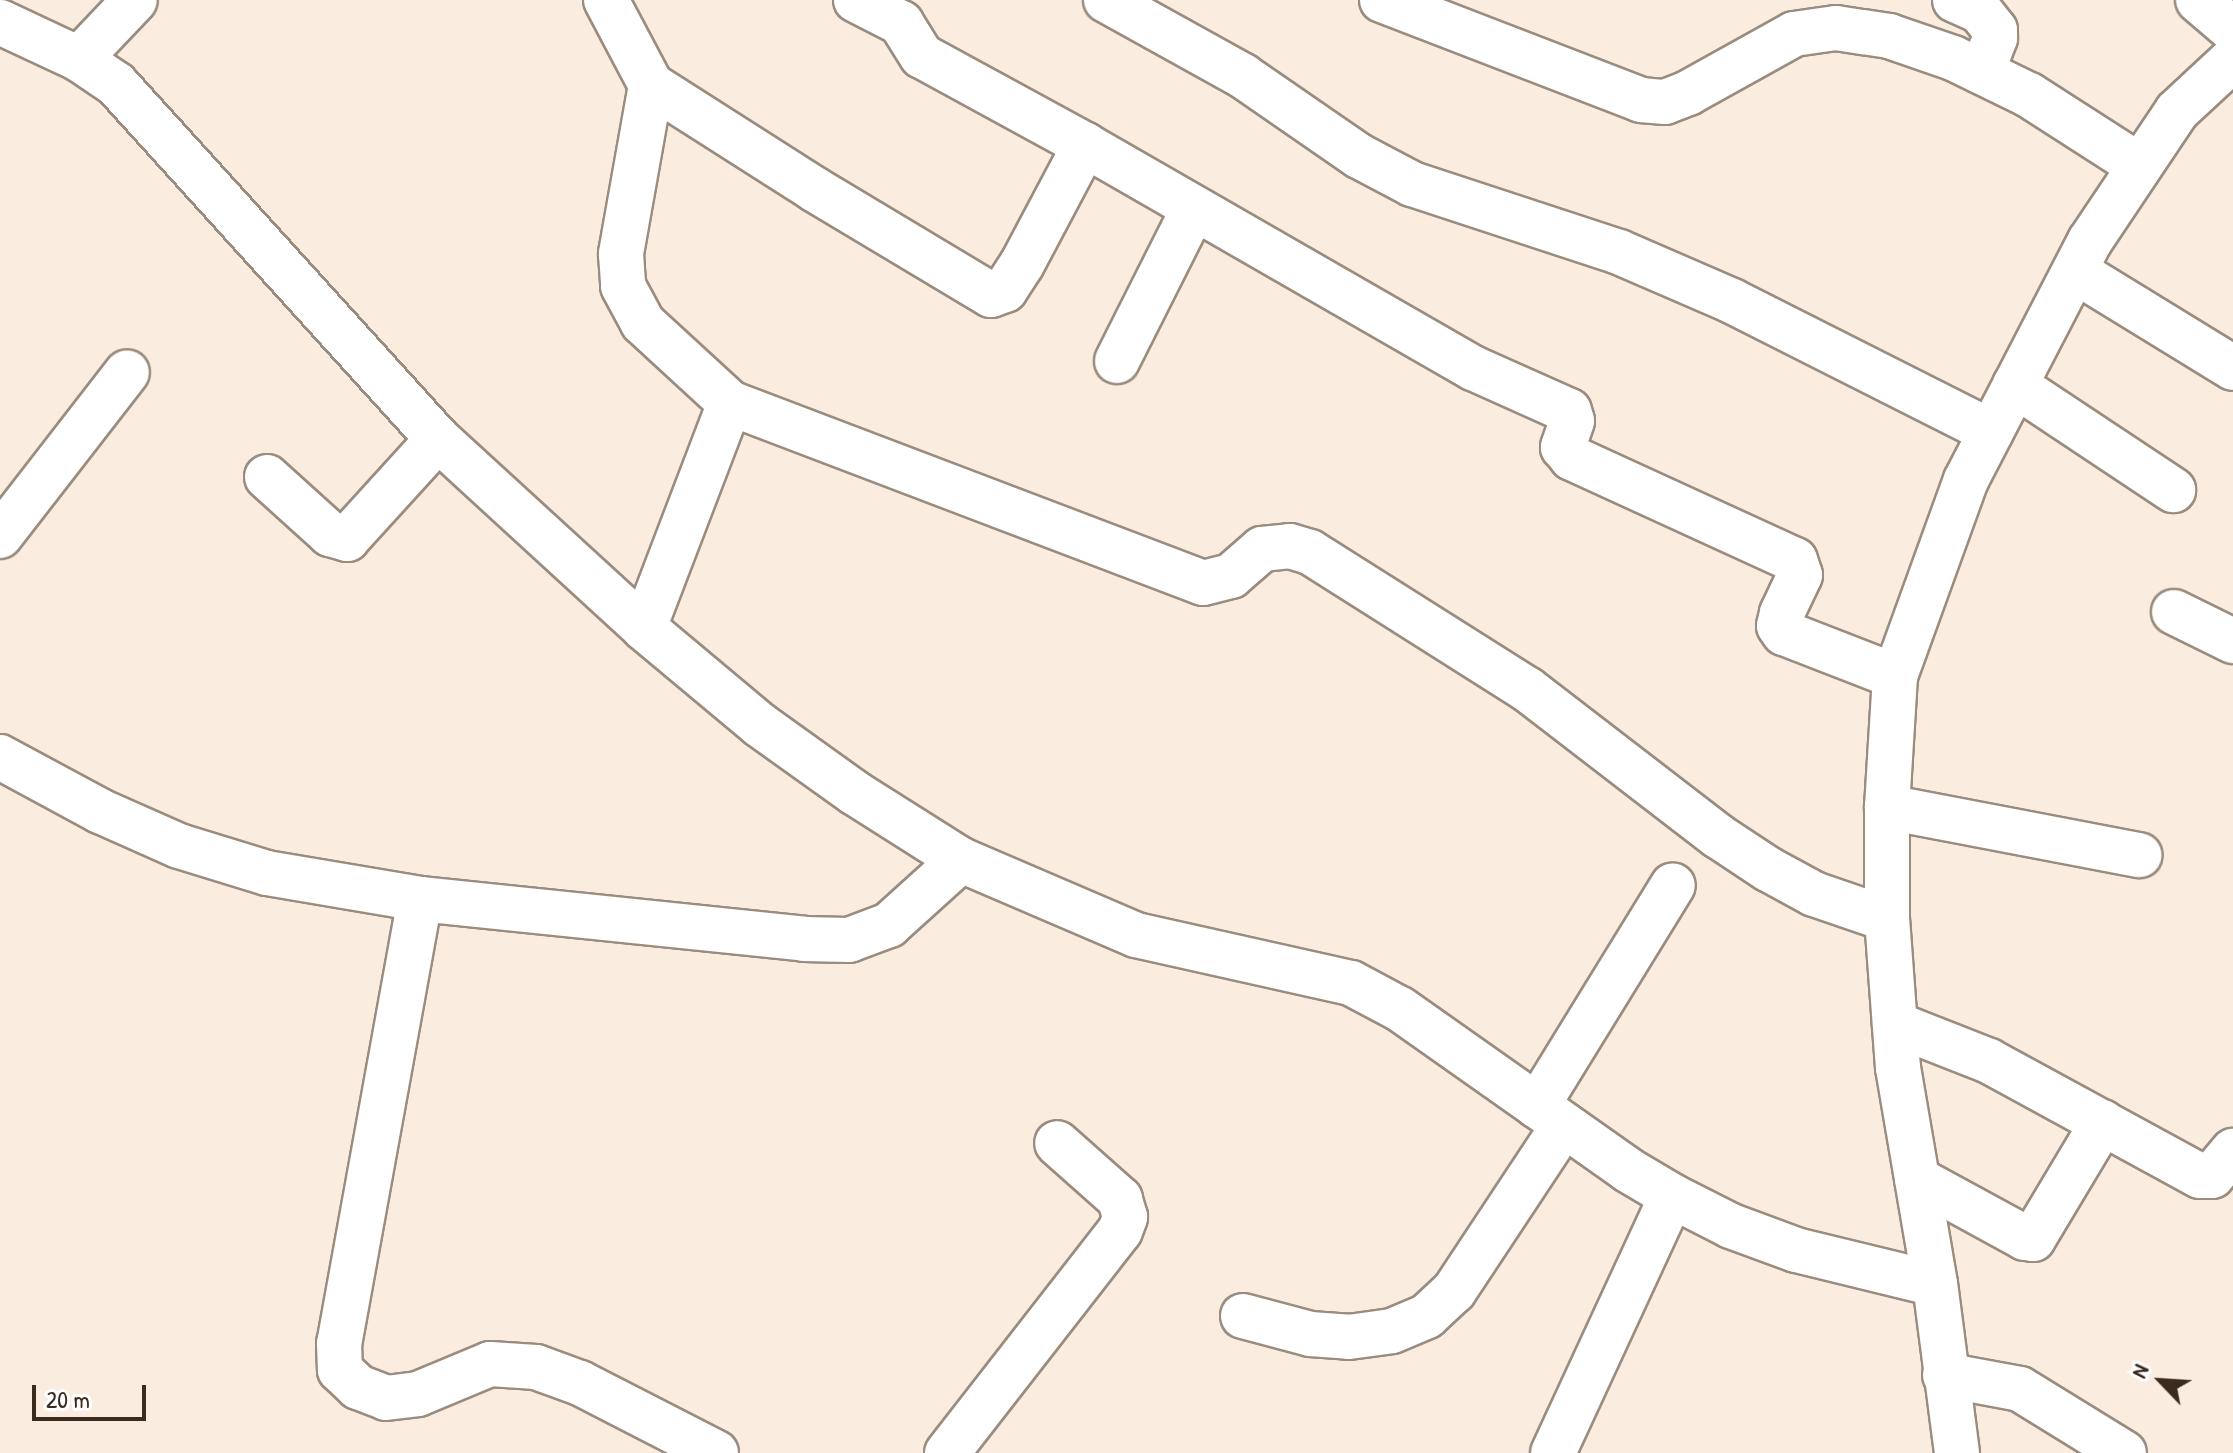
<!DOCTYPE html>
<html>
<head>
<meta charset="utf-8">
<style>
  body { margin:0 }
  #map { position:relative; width:2233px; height:1453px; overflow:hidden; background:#faeddf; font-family:"Patrick Hand",sans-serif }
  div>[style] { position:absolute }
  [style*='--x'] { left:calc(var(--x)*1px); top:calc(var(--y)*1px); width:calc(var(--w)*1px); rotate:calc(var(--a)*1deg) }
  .roads { filter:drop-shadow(2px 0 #9a8c7e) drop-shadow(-2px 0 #9a8c7e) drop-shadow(0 2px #9a8c7e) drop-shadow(0 -2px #9a8c7e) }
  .minor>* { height:44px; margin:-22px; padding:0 22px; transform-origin:22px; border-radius:22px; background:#fff }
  span { translate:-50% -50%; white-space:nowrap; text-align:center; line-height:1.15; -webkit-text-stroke:8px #fff; paint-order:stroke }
  .north { position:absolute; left:2121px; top:1341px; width:80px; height:80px; -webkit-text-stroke:6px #fff; paint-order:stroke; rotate:295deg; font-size:22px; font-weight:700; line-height:32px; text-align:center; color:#3b2a1e }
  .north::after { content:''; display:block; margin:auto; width:28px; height:36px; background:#3b2a1e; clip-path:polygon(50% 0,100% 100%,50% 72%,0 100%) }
  .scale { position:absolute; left:32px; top:1385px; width:114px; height:36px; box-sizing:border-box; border:4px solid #3b2a1e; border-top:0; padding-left:10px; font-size:24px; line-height:28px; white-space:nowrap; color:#3b2a1e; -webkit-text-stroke:6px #fff; paint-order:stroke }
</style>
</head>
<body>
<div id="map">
  <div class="roads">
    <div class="minor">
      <i style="--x:606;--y:0;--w:96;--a:62.1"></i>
      <i style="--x:651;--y:85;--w:172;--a:100.1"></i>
      <i style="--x:621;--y:254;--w:32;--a:86"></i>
      <i style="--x:623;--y:286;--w:42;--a:61.6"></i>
      <i style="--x:643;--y:323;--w:118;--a:42.6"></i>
      <i style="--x:730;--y:403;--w:506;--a:20.83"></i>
      <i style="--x:1203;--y:583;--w:29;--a:-14"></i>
      <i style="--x:1231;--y:576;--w:41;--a:-41.1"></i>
      <i style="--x:1262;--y:549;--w:28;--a:-6"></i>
      <i style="--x:1290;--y:546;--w:21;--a:17"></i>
      <i style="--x:1310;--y:552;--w:257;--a:32.3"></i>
      <i style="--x:1527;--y:689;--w:241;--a:37.6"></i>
      <i style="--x:1718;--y:836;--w:60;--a:33.4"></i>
      <i style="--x:1768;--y:869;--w:52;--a:28.5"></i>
      <i style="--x:1814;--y:894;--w:77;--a:18.9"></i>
      <i style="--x:856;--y:0;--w:51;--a:27.1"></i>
      <i style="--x:901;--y:23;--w:39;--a:58"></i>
      <i style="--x:922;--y:56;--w:186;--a:28.6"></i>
      <i style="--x:1085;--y:145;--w:448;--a:29.9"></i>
      <i style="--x:1473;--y:368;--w:105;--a:24.1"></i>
      <i style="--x:1569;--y:411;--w:10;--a:73"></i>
      <i style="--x:1572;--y:421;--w:28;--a:109"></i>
      <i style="--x:1563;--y:447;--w:14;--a:51"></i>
      <i style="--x:1572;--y:458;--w:245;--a:24.6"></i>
      <i style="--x:1795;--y:560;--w:16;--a:72"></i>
      <i style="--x:1800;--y:575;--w:42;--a:115.3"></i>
      <i style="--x:1782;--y:613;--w:13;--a:103"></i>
      <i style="--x:1779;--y:626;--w:9;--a:54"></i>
      <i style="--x:1784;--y:633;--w:119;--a:21.2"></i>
      <i style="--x:1106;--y:0;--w:157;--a:29"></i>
      <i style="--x:1243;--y:76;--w:141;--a:34.6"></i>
      <i style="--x:1359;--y:156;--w:60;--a:27.8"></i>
      <i style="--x:1412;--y:184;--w:218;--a:18.2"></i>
      <i style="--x:1619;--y:252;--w:123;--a:23.4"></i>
      <i style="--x:1732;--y:301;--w:290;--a:26.8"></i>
      <i style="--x:1382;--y:0;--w:278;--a:21.1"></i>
      <i style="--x:1641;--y:100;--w:24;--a:5"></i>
      <i style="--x:1665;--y:102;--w:25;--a:-21"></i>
      <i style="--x:1688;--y:93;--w:121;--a:-29.1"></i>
      <i style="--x:1794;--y:34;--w:42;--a:-8.1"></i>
      <i style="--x:1836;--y:28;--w:54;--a:8.6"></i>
      <i style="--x:1889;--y:36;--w:68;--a:19"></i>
      <i style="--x:1953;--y:58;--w:85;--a:26"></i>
      <i style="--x:2029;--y:95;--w:130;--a:32.7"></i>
      <i style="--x:1955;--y:0;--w:27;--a:24"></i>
      <i style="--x:1980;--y:11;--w:24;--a:52"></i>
      <i style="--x:1995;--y:30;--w:8;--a:90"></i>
      <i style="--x:1995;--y:38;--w:36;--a:111"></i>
      <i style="--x:2198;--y:0;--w:46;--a:40.6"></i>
      <i style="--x:0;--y:22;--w:87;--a:25.1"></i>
      <i style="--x:79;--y:59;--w:45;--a:34"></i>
      <i style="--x:116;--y:84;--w:479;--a:47.8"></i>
      <i style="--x:438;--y:439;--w:280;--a:42.5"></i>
      <i style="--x:644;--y:628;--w:151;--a:39.9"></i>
      <i style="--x:760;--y:725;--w:117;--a:35.6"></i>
      <i style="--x:855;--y:793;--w:125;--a:32.3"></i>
      <i style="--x:961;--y:860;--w:190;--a:23.2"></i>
      <i style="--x:1136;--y:935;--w:220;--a:12.6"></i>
      <i style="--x:1351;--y:983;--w:55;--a:28"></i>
      <i style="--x:1400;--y:1009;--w:279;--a:35.2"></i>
      <i style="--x:1628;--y:1170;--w:51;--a:30.6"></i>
      <i style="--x:1672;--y:1196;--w:66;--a:27"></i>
      <i style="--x:1731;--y:1226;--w:69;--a:20.3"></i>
      <i style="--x:1796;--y:1250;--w:143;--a:13.7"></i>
      <i style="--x:79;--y:59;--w:81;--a:-46.5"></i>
      <i style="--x:651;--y:85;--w:193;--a:32.5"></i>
      <i style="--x:814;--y:189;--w:206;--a:30.9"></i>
      <i style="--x:991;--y:295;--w:15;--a:-20"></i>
      <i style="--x:1005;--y:290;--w:31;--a:-57"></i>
      <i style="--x:1022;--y:264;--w:135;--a:-62.1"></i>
      <i style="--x:2075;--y:271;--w:185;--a:31.5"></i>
      <i style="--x:1117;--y:361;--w:171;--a:-63.3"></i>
      <i style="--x:2015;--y:385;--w:190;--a:33.6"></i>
      <i style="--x:267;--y:477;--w:85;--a:42.1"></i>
      <i style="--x:330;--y:534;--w:18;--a:16"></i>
      <i style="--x:347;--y:539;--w:135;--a:-47.7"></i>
      <i style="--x:0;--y:536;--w:207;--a:-52.2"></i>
      <i style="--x:2174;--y:612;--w:66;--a:26.2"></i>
      <i style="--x:644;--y:628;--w:241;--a:-69.1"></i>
      <i style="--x:0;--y:757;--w:114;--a:28.4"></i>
      <i style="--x:100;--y:811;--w:86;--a:23.9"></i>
      <i style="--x:179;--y:846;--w:92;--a:17.1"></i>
      <i style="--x:267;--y:873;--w:155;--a:9.6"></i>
      <i style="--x:420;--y:899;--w:386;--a:5.9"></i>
      <i style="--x:804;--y:939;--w:45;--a:1.3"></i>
      <i style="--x:849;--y:940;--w:43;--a:-20.6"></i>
      <i style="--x:889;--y:925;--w:97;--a:-42.1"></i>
      <i style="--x:1887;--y:807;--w:257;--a:10.8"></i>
      <i style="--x:420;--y:899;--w:451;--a:100.3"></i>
      <i style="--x:339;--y:1343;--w:27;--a:88"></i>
      <i style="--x:340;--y:1370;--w:25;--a:43"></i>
      <i style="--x:358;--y:1387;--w:30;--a:21"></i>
      <i style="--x:386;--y:1398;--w:32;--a:-7"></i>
      <i style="--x:418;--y:1394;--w:78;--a:-22.6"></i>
      <i style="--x:490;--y:1364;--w:46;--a:3.7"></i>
      <i style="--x:536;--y:1367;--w:47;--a:20"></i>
      <i style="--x:580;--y:1383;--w:153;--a:27.2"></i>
      <i style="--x:1895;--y:1024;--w:101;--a:21.5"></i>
      <i style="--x:1989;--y:1061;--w:240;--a:28.6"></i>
      <i style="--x:2200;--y:1176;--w:12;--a:0"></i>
      <i style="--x:2212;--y:1176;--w:33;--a:-50"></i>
      <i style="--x:1537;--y:1106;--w:259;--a:-58.4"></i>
      <i style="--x:1917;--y:1179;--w:123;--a:28.6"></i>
      <i style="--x:2025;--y:1238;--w:8;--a:7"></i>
      <i style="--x:2033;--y:1239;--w:136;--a:-59.1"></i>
      <i style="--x:1243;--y:1316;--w:69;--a:15"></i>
      <i style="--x:1310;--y:1334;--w:39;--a:4"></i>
      <i style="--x:1349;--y:1337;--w:43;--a:-7.9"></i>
      <i style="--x:1392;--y:1331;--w:38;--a:-23"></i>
      <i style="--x:1427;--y:1316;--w:37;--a:-43"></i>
      <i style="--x:1454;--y:1291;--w:199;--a:-56.5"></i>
      <i style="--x:1945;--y:1375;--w:76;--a:10.6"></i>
      <i style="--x:2020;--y:1389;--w:122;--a:31.6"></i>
      <i style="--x:947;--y:1453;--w:281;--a:-52.1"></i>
      <i style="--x:1120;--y:1231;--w:15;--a:-70"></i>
      <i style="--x:1125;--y:1217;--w:19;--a:-106"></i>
      <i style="--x:1120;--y:1199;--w:84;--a:-138.4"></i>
      <i style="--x:1553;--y:1453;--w:283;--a:-65.2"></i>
      <i style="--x:1957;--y:1453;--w:170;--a:-97.4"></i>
      <i style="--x:1935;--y:1284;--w:219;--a:-99.7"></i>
      <i style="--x:1898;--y:1068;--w:149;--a:-94.2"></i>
      <i style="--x:1887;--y:919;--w:112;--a:-90"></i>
      <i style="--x:1887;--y:807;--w:131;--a:-86.5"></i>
      <i style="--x:1895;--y:676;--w:208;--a:-70.1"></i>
      <i style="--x:1966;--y:480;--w:269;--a:-62.6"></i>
      <i style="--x:2090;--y:241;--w:156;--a:-56.2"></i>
      <i style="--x:2177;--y:111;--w:76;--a:-42.9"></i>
    </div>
  </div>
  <div class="north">N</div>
  <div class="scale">20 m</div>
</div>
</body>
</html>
